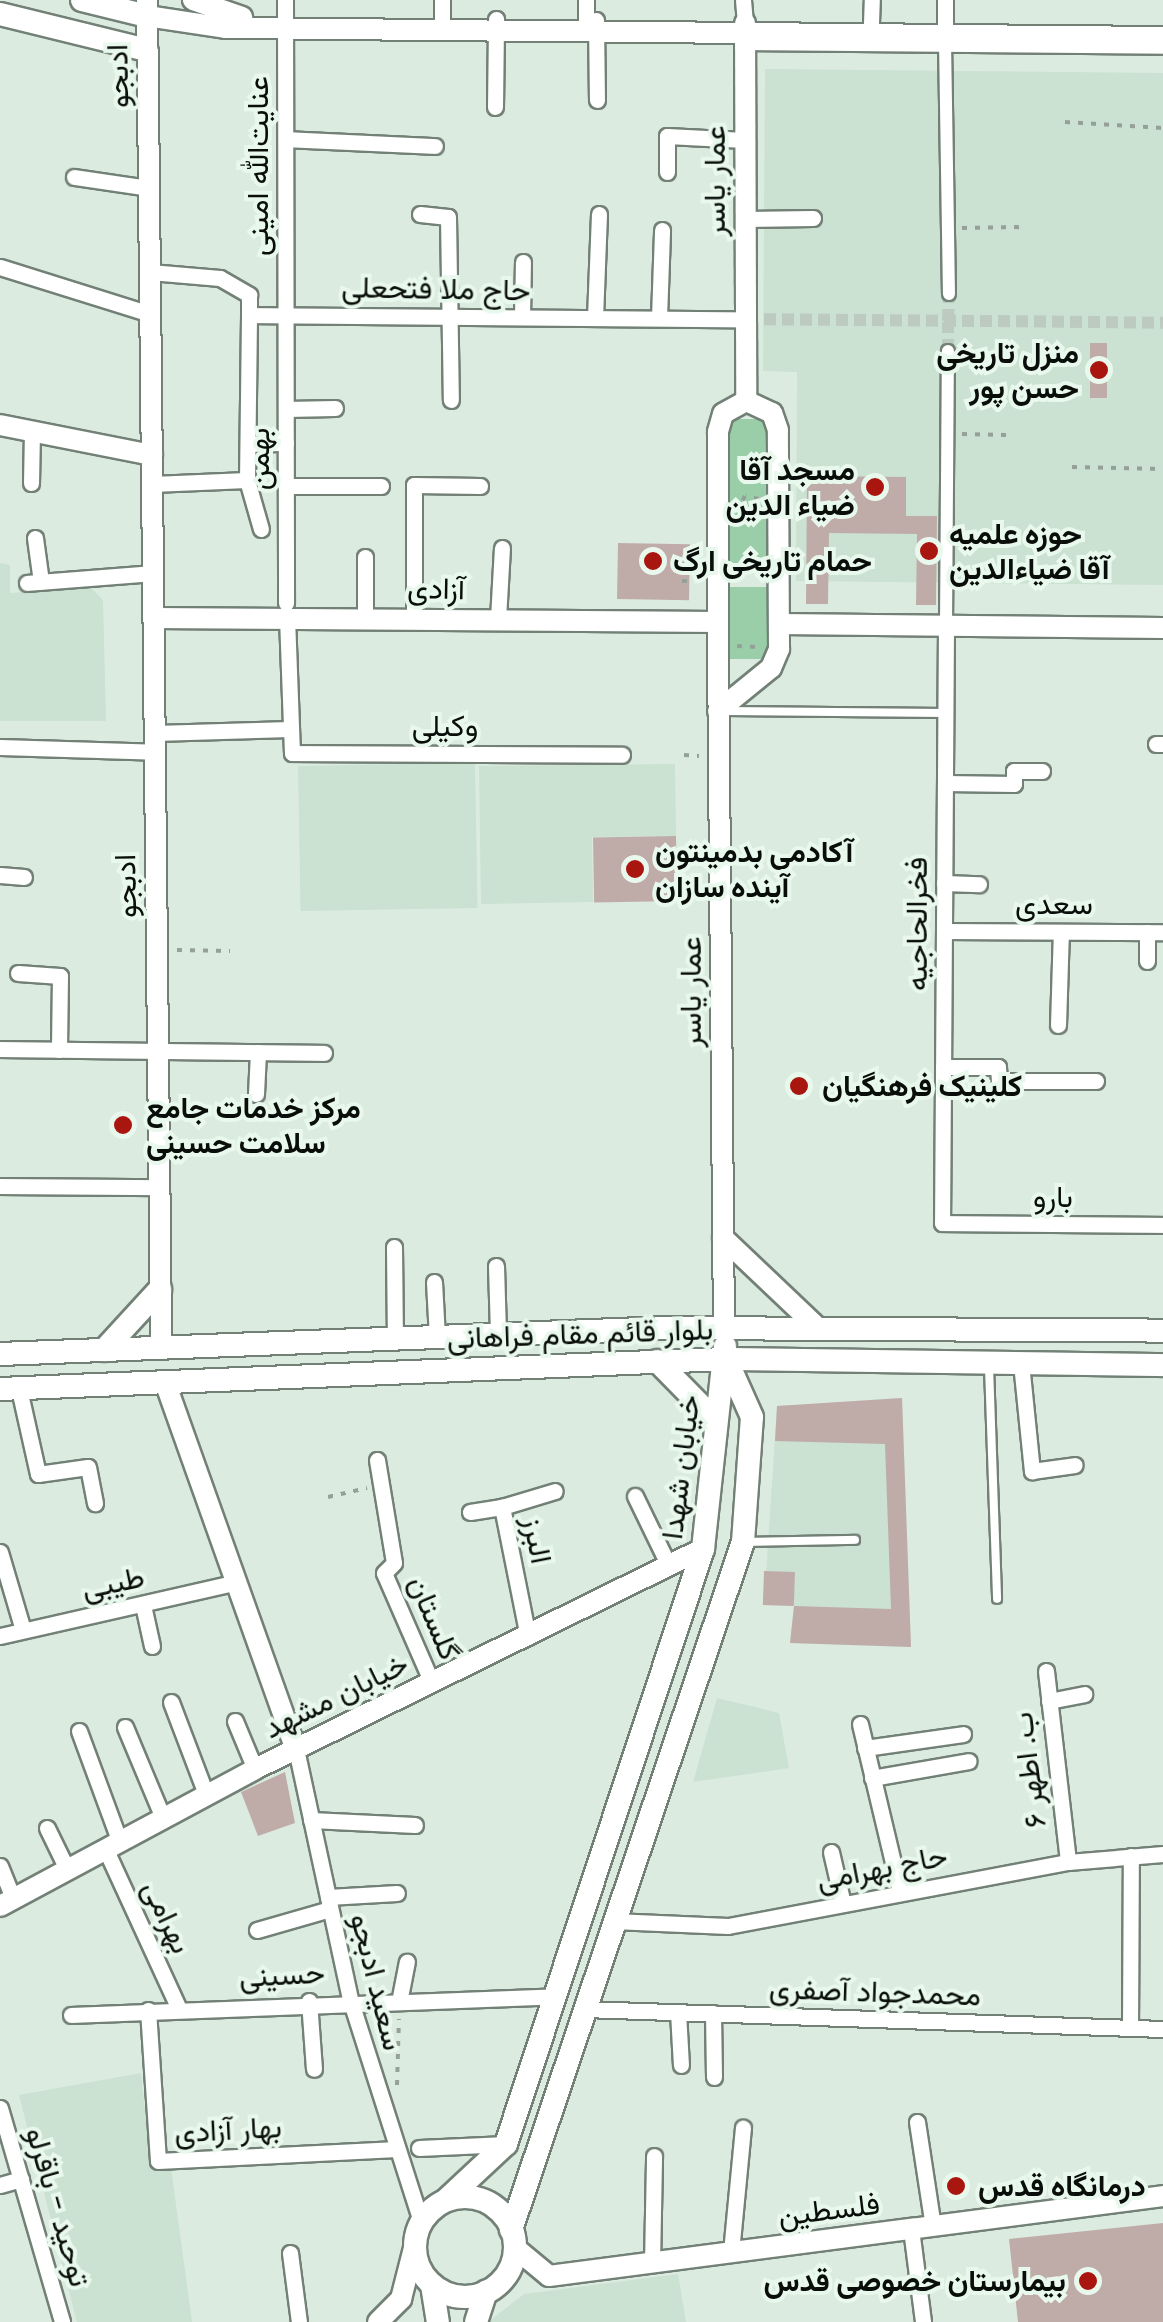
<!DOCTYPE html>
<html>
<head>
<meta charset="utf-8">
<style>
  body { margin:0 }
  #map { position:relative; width:1163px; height:2322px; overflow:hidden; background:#dcebe0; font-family:Poppins,Vazirmatn,sans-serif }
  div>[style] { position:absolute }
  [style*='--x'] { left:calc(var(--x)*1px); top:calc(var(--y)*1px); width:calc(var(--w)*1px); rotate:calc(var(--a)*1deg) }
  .built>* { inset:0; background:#cbe1d1; transform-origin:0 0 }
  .green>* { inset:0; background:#99cea9; transform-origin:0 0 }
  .building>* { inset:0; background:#bfaca9; transform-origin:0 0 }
  .pedestrian-tunnel>* { height:12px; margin-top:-6px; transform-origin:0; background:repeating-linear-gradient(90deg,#bccac0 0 12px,transparent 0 18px) }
  .path>* { height:4px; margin-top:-2px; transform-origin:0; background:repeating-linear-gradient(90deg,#95a198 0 5px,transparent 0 13px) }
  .roads { filter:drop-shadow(2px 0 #728076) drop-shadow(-2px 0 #728076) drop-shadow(0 2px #728076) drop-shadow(0 -2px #728076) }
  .service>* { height:8px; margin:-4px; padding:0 4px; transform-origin:4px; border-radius:4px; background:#fff }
  .pedestrian>* { height:12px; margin:-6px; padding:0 6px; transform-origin:6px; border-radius:6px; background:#fff }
  .minor>* { height:15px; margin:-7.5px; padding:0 7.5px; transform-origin:7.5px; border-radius:7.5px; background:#fff }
  .tertiary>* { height:20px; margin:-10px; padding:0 10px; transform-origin:10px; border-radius:10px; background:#fff }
  .secondary>* { height:22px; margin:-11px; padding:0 11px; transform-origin:11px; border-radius:11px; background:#fff }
  .secondary>.ring { margin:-11px; padding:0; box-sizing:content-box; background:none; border:22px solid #fff; border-radius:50% }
  .dots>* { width:28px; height:28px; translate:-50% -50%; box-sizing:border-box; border:5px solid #e9f8ed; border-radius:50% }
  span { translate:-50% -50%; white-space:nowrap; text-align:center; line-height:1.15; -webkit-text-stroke:8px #e9f8ed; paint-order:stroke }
  .street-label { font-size:30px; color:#090e0a }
  .poi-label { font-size:30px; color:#090e0a; font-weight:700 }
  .right { translate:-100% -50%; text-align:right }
  .left { translate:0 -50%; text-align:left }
</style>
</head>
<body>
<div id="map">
  <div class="built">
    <i style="clip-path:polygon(765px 69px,1163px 73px,1163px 585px,796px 581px,797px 372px,763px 371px)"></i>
    <i style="clip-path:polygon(0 563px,10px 565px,10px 593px,90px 587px,103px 600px,106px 721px,0 721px)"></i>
    <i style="left:475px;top:763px;width:145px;height:177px;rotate:89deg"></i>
    <i style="clip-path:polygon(675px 764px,676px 836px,592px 837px,593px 902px,481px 904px,479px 766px)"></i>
    <i style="clip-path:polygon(902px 1398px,911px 1647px,790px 1643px,794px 1606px,764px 1605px,777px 1406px)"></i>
    <i style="clip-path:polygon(717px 1698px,779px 1713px,789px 1768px,693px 1782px)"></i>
    <i style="clip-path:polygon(141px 2073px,151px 2168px,171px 2168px,192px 2322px,77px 2322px,19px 2095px)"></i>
    <i style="clip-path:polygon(678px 2274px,686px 2322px,488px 2322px,524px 2294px)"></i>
  </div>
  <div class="green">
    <i style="left:727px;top:419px;width:44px;height:153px"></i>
    <i style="left:726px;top:587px;width:45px;height:72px"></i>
  </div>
  <div class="building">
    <i style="left:1090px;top:343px;width:17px;height:55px"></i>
    <i style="clip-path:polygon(807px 476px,906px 477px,906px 516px,937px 516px,936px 605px,916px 605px,917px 534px,829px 533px,828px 604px,806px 604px)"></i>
    <i style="left:618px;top:543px;width:72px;height:56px;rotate:1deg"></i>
    <i style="left:676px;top:836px;width:65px;height:83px;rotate:89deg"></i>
    <i style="clip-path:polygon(902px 1398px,911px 1647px,790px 1643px,794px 1606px,891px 1609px,885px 1444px,775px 1441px,777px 1406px)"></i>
    <i style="left:764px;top:1571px;width:31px;height:34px;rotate:2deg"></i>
    <i style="clip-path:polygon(285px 1772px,295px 1823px,258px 1836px,241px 1792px)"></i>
    <i style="clip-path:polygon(1163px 2223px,1163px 2322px,1018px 2322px,1009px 2239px)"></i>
  </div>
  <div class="pedestrian-tunnel">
    <i style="--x:746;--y:319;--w:417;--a:0.5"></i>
    <i style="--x:948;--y:321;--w:27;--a:-88"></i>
    <i style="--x:948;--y:351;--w:29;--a:-90"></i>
  </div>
  <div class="path">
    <i style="--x:1065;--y:122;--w:98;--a:3.5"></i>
    <i style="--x:962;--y:228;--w:64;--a:-0.9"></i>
    <i style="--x:962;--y:434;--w:44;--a:1.3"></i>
    <i style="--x:1072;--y:467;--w:91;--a:1.3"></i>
    <i style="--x:759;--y:499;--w:14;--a:-168"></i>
    <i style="--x:745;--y:496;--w:10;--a:119"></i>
    <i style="--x:740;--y:505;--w:16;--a:45"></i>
    <i style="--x:751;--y:516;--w:11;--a:-38"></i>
    <i style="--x:682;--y:581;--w:16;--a:0"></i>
    <i style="--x:737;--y:646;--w:21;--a:3"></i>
    <i style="--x:684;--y:755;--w:15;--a:4"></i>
    <i style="--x:177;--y:950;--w:53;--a:1.1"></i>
    <i style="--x:328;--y:1497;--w:40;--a:-13"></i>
    <i style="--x:397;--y:2085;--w:66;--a:-88.3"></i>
  </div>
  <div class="roads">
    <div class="service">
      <i style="--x:725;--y:711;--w:221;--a:0.5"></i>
      <i style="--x:989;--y:1367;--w:232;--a:88"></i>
      <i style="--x:747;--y:1542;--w:108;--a:-1.1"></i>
    </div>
    <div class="pedestrian">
      <i style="--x:945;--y:41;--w:253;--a:89.1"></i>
      <i style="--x:745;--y:44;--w:418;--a:0.5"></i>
      <i style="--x:946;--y:626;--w:275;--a:-89.6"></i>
    </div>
    <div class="minor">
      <i style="--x:285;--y:0;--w:603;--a:89.9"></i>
      <i style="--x:442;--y:0;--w:19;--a:90"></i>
      <i style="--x:586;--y:0;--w:20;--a:90"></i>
      <i style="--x:743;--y:0;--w:22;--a:85"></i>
      <i style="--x:945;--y:0;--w:24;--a:90"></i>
      <i style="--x:596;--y:20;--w:80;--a:89.3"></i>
      <i style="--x:871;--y:23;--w:23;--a:-88"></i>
      <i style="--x:495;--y:107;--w:88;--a:-89.3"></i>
      <i style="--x:286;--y:139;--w:149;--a:2.7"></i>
      <i style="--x:667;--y:172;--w:36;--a:-90"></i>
      <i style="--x:667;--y:136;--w:78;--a:2.9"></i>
      <i style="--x:74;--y:177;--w:76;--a:8.3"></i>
      <i style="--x:420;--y:214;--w:28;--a:6"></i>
      <i style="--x:448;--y:217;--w:183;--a:89.1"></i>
      <i style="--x:745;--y:219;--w:68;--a:-0.8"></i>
      <i style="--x:0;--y:267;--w:157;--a:17.4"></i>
      <i style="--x:150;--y:272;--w:70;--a:4.9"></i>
      <i style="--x:220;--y:278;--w:34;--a:30"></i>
      <i style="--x:249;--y:295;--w:20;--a:90"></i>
      <i style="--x:249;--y:315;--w:497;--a:0.5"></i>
      <i style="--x:522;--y:317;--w:55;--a:-89"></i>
      <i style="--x:595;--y:318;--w:104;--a:-87.8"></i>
      <i style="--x:659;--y:318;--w:88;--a:-88"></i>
      <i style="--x:286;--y:409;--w:49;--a:-1.2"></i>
      <i style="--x:249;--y:444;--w:37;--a:-2"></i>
      <i style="--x:247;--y:480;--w:165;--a:-89.3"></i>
      <i style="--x:247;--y:480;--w:51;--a:74.1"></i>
      <i style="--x:31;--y:483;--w:52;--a:-88.9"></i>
      <i style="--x:152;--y:484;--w:95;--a:-2.4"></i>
      <i style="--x:286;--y:486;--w:95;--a:0"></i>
      <i style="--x:35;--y:538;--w:44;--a:82.2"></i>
      <i style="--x:365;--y:557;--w:61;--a:90"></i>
      <i style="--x:27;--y:583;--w:126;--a:-4.5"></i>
      <i style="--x:287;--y:617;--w:136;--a:87.9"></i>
      <i style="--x:292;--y:753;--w:330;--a:0.3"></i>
      <i style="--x:414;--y:619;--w:134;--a:-90"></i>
      <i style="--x:414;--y:485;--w:66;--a:0.9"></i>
      <i style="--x:498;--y:619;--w:71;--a:-86.8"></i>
      <i style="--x:946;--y:626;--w:597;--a:90.38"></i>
      <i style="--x:942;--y:1223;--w:221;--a:0.5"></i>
      <i style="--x:155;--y:733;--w:135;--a:-1.7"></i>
      <i style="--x:1156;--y:744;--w:7;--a:0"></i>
      <i style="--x:0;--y:747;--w:155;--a:1.8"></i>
      <i style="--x:945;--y:783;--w:69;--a:0.8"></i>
      <i style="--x:1014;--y:784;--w:13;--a:-90"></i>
      <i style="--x:1014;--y:771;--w:28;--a:0"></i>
      <i style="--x:0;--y:875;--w:24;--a:5"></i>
      <i style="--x:944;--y:883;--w:35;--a:2"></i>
      <i style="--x:944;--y:931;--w:219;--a:0.3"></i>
      <i style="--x:1147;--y:961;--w:29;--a:-90"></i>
      <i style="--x:18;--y:973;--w:42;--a:4.1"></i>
      <i style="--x:60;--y:976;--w:74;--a:90.8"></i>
      <i style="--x:1058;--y:1025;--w:93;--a:-88.2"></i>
      <i style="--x:0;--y:1049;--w:324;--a:0.7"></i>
      <i style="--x:943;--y:1067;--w:55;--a:0"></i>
      <i style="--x:998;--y:1067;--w:14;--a:86"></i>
      <i style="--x:999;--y:1081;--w:97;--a:0"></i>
      <i style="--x:256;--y:1094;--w:42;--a:-87.3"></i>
      <i style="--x:0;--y:1186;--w:159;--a:0.4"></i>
      <i style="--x:394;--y:1247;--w:92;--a:89.4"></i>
      <i style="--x:496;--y:1266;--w:69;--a:88.3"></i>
      <i style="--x:434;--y:1282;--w:55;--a:86.9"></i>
      <i style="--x:1021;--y:1363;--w:109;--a:84.2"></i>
      <i style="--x:1032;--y:1471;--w:43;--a:-7.9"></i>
      <i style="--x:19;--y:1389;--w:87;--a:77.4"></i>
      <i style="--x:38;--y:1474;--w:50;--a:-8"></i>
      <i style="--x:88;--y:1467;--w:37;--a:79"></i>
      <i style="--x:377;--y:1460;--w:104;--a:80.6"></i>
      <i style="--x:394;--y:1563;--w:14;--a:135"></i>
      <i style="--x:384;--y:1573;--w:120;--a:66.4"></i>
      <i style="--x:635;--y:1496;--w:78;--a:64.1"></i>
      <i style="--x:470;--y:1512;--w:32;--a:-9"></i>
      <i style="--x:0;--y:1552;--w:81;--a:73.6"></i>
      <i style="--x:143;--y:1605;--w:42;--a:77.6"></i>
      <i style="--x:0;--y:1636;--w:243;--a:-12.8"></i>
      <i style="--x:528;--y:1637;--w:133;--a:-101.3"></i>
      <i style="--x:502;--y:1507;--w:55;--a:-16.8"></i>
      <i style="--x:1046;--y:1671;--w:192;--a:83.4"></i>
      <i style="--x:1049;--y:1701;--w:36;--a:-11"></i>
      <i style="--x:171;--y:1702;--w:98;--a:69.2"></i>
      <i style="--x:235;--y:1721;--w:52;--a:67.4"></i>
      <i style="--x:860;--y:1724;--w:173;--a:76.6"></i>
      <i style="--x:125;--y:1727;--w:99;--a:67.3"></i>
      <i style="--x:79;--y:1731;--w:116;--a:69.8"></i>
      <i style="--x:865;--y:1748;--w:99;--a:-8.1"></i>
      <i style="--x:296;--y:1749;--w:256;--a:77.8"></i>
      <i style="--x:350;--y:1999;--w:234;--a:72.3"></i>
      <i style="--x:872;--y:1778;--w:98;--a:-9.9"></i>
      <i style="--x:311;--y:1820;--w:104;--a:2.8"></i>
      <i style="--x:47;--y:1828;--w:46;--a:64"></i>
      <i style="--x:105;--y:1848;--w:177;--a:65.3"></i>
      <i style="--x:831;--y:1852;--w:53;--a:77"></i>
      <i style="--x:0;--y:1866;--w:35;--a:68"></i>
      <i style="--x:328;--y:1897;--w:69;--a:-3.3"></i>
      <i style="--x:613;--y:1921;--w:115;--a:2.5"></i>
      <i style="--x:728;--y:1926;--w:346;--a:-10.7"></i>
      <i style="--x:1068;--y:1862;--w:95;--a:-4.8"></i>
      <i style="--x:257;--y:1930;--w:76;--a:-16"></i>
      <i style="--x:400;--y:1997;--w:36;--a:-79"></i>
      <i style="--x:309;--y:2001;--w:68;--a:85.8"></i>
      <i style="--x:584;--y:2009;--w:579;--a:1.98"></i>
      <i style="--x:148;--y:2010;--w:151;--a:86.2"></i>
      <i style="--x:158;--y:2161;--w:234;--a:-2.9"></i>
      <i style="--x:678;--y:2012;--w:53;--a:86.8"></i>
      <i style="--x:713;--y:2013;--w:64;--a:89.1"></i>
      <i style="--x:71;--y:2015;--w:485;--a:-2.2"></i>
      <i style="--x:1130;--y:2028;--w:172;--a:-89.7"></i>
      <i style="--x:0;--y:2108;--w:223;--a:73.8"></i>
      <i style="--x:917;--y:2122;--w:105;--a:81.3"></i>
      <i style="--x:419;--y:2148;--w:87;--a:-2.6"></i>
      <i style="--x:0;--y:2185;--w:22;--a:-16"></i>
      <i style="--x:911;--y:2229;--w:94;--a:82.6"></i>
      <i style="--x:731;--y:2252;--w:125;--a:-84.5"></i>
      <i style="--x:290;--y:2253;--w:70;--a:82.6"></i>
      <i style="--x:652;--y:2264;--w:108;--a:-88.9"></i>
    </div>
    <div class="tertiary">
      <i style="--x:147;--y:0;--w:1348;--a:89.4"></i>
      <i style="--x:193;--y:0;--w:52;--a:19.1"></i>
      <i style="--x:147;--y:16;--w:79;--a:8.7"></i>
      <i style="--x:225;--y:28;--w:938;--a:0.55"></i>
      <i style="--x:745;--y:23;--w:378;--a:89.8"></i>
      <i style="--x:0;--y:425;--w:155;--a:11.2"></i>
      <i style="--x:153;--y:618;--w:565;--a:0.41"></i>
      <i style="--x:779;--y:624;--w:384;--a:0.6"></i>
      <i style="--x:718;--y:711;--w:68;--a:-39.1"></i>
      <i style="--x:771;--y:668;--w:21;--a:-67"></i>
      <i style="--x:779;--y:649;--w:219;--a:-90.3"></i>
      <i style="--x:778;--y:430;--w:18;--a:-109"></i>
      <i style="--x:772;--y:413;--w:29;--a:-155"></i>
      <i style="--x:746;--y:401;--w:26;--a:151"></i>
      <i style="--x:723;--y:414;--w:19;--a:106"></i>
      <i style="--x:718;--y:432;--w:214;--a:90"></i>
      <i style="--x:718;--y:646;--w:682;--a:89.5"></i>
      <i style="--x:723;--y:1238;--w:131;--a:43.5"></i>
      <i style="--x:165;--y:1382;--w:390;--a:70.4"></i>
      <i style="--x:0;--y:1906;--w:289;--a:-28.2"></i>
      <i style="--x:255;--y:1769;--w:499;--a:-26.2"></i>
      <i style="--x:514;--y:2247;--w:45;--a:39.6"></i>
      <i style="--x:549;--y:2276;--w:619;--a:-7.42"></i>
      <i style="--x:378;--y:2322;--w:33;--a:-45"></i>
      <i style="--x:401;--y:2299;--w:57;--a:-75.7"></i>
    </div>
    <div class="secondary">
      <i style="--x:82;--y:0;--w:67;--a:13.8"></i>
      <i style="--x:0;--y:14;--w:151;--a:13.8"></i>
      <i style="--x:104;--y:1350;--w:83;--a:-47.4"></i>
      <i style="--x:0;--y:1354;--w:669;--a:-2.23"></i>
      <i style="--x:668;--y:1328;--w:495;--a:0.3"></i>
      <i style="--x:657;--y:1361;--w:83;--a:45.5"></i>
      <i style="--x:0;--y:1389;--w:727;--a:-2.37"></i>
      <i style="--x:726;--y:1359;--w:437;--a:0.8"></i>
      <i class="ring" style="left:415px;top:2197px;width:78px;height:78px"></i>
      <i style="--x:446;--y:2200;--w:82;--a:-43"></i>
      <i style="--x:506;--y:2144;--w:627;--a:-71.68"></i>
      <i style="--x:703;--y:1549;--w:204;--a:-83.8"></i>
      <i style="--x:511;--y:2230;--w:726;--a:-71.37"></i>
      <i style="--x:743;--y:1542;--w:125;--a:-85.9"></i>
      <i style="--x:752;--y:1417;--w:64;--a:-114.1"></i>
      <i style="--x:432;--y:2285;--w:37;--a:81"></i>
      <i style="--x:476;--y:2322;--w:32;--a:-72"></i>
    </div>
  </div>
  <div class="dots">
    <i style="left:1099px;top:370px;background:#a9160f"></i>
    <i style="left:875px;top:487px;background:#a9160f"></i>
    <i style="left:929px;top:551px;background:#a9160f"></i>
    <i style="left:653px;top:561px;background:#a9160f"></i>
    <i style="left:635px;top:869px;background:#a9160f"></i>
    <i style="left:799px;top:1086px;background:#a9160f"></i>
    <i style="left:123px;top:1125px;background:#a9160f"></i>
    <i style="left:956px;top:2186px;background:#a9160f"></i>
    <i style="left:1088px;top:2281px;background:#a9160f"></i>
  </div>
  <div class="street-label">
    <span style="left:118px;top:76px;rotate:-91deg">ادبجو</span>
    <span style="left:258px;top:166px;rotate:-90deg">عنایت‌الله امینی</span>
    <span style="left:715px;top:181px;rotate:-90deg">عمار یاسر</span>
    <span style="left:436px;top:289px;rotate:1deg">حاج ملا فتحعلی</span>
    <span style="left:259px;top:459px;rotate:-90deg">بهمن</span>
    <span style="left:436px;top:589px;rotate:1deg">آزادی</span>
    <span style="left:445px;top:726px">وکیلی</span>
    <span style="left:126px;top:886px;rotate:-91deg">ادبجو</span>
    <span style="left:1054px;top:904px">سعدی</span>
    <span style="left:917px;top:924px;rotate:-90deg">فخرالحاجیه</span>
    <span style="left:691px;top:992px;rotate:-90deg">عمار یاسر</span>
    <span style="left:1053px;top:1197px">بارو</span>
    <span style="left:580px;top:1334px;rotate:-2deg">بلوار قائم مقام فراهانی</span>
    <span style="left:681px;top:1467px;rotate:-83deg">خیابان شهدا</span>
    <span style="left:537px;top:1540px;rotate:79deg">البرز</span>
    <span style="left:113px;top:1583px;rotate:-12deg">طیبی</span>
    <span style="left:434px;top:1618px;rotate:67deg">گلستان</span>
    <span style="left:336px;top:1696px;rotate:-26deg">خیابان مشهد</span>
    <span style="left:1029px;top:1770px;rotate:-97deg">ب. اطهر ۶</span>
    <span style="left:882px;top:1868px;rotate:-11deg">حاج بهرامی</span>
    <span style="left:167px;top:1917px;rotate:65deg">بهرامی</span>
    <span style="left:282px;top:1975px;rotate:-3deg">حسینی</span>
    <span style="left:377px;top:1982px;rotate:76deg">سعید ادبجو</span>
    <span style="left:875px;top:1992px;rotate:2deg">محمدجواد آصفری</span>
    <span style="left:228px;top:2130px;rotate:-3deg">بهار آزادی</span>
    <span style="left:58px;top:2207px;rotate:74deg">توحید - باقرلو</span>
    <span style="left:829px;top:2210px;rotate:-7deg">فلسطین</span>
  </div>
  <div class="poi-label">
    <span class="right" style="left:1079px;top:370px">منزل تاریخی<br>حسن پور</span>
    <span class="right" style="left:855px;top:487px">مسجد آقا<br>ضیاء الدین</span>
    <span class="left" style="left:949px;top:551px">حوزه علمیه<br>آقا ضیاءالدین</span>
    <span class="left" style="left:673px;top:561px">حمام تاریخی ارگ</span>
    <span class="left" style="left:655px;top:869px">آکادمی بدمینتون<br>آینده سازان</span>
    <span class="left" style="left:822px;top:1086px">کلینیک فرهنگیان</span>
    <span class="left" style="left:146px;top:1125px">مرکز خدمات جامع<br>سلامت حسینی</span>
    <span class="left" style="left:978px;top:2186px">درمانگاه قدس</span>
    <span class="right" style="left:1066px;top:2281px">بیمارستان خصوصی قدس</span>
  </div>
</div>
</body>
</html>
